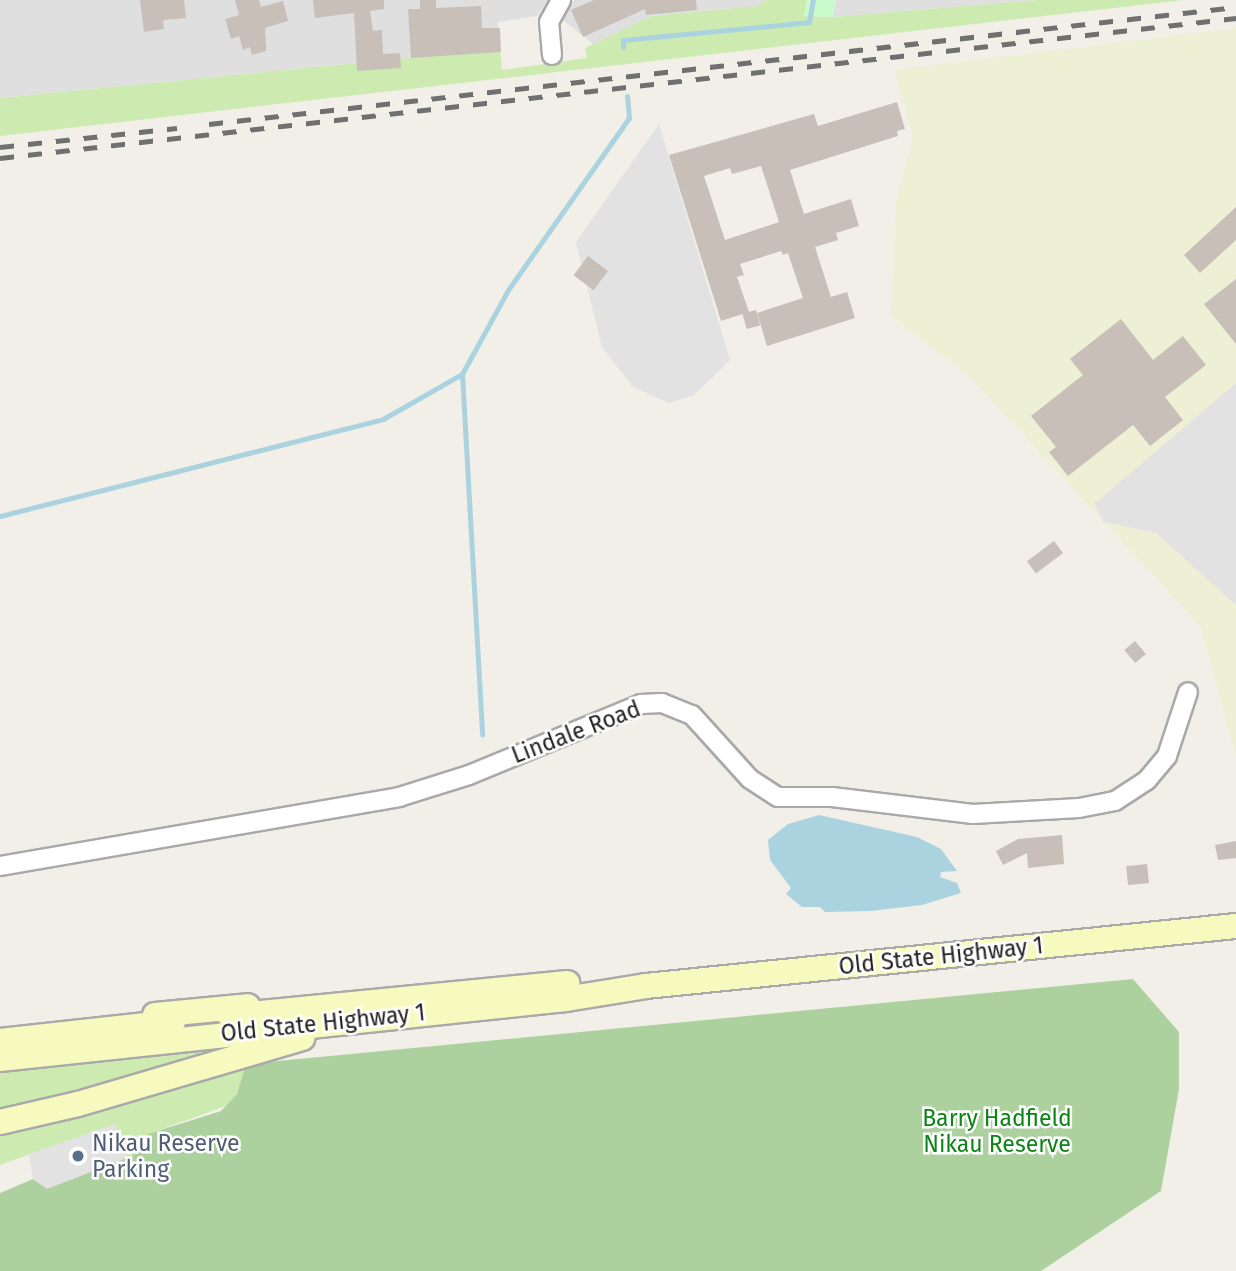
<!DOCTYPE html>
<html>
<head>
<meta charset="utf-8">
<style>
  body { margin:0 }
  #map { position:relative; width:1236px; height:1271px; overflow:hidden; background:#f2efe9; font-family:"Fira Sans",sans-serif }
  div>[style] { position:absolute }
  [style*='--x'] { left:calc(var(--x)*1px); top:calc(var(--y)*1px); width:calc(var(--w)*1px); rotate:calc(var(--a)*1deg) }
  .residential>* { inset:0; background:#e0dfdf }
  .farmland>* { inset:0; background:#eef0d5 }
  .grass>* { inset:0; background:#cdebb0 }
  .forest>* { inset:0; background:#add19e }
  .park>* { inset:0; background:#c8facc }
  .parking>* { inset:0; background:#e2e2e2 }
  .water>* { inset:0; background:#aad3df }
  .stream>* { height:5px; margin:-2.5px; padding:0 2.5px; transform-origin:2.5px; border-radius:2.5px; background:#aad3df }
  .building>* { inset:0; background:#c7bfb8; transform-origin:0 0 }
  .roads { filter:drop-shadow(2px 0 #a9a9a9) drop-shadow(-2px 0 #a9a9a9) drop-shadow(0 2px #a9a9a9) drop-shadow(0 -2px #a9a9a9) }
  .minor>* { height:18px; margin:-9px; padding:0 9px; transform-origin:9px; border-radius:9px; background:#fff }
  .secondary>* { height:24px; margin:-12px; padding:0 12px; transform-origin:12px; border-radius:12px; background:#f7fabf }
  .rail>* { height:5px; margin-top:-2.5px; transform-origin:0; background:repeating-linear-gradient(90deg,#707070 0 14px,transparent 0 28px) }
  .dots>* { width:19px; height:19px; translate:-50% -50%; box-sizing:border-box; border:4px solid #fff; border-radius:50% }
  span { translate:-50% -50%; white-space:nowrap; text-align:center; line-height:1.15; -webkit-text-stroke:5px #fff; paint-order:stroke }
  .street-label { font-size:23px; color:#222 }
  .park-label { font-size:23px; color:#0c8416 }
  .service-label { font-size:23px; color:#4e5e75 }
  .left { translate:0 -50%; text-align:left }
</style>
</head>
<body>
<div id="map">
  <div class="residential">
    <i style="clip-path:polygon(0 0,548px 0,537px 16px,498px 22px,500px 49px,0 98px)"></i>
    <i style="clip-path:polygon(574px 0,767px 0,757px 6px,651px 16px,593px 44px,563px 20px)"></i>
    <i style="clip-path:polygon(836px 0,1037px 0,833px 17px)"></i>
  </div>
  <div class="farmland">
    <i style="clip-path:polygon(1236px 28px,1236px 757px,1201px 627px,969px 376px,891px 316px,896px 201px,913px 136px,894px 70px)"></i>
  </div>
  <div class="grass">
    <i style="clip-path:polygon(767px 0,807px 0,804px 16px,833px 17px,1037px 0,1184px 0,0 136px,0 98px,500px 49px,502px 70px,587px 58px,585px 48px,651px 16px,757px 6px)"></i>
    <i style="clip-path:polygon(239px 1042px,239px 1048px,0 1114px,0 1071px)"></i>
    <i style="clip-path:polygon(246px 1064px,240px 1088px,229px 1105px,148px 1134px,139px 1153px,127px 1158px,115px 1124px,0 1165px,0 1131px)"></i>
  </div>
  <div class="forest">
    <i style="clip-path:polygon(1133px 979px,1179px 1032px,1179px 1089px,1161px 1191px,1041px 1271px,0 1271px,0 1193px,33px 1179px,47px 1188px,138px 1153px,148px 1134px,221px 1111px,237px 1094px,246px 1064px)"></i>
  </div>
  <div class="park">
    <i style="clip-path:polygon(807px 0,836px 0,833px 17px,804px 16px)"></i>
  </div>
  <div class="parking">
    <i style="clip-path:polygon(659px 124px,730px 360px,694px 395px,669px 403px,633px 387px,602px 347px,576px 242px)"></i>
    <i style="clip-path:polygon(1236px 383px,1236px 605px,1156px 533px,1104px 522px,1094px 504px)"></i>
    <i style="clip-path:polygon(115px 1124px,127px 1158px,47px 1189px,33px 1179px,29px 1154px)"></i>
  </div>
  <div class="water">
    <i style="clip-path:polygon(819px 815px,917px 837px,941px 849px,957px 871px,941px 872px,940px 877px,957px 883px,961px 893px,922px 905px,871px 911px,825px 912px,820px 907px,802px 907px,786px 894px,791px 888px,770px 860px,768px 840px,788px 824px)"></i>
  </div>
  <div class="stream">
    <i style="--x:623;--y:47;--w:7;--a:-90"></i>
    <i style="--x:623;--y:40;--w:187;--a:-5.5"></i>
    <i style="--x:809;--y:22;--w:22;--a:-80"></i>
    <i style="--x:462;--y:374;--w:361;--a:86.8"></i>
    <i style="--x:0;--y:516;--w:395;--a:-14.2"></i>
    <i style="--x:383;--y:419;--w:91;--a:-29.7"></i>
    <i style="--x:462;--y:374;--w:96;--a:-61.3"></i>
    <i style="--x:508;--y:290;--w:210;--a:-54.9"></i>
    <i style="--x:629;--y:118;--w:22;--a:-95"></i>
  </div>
  <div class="building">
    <i style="clip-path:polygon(140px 0,184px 0,186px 18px,163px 20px,164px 29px,144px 32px)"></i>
    <i style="clip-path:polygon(235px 0,259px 0,261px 7px,283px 1px,288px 21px,265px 28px,266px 51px,252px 55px,250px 47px,243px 50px,239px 36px,231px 39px,225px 19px,239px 15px)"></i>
    <i style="clip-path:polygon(313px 0,384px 0,384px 9px,370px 11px,373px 31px,382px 30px,383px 54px,400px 53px,401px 68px,357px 71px,354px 13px,315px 18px)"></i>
    <i style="clip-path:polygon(420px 0,436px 0,436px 8px,481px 6px,482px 28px,500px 28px,501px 52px,411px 58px,408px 9px,420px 9px)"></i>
    <i style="clip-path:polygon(594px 0,696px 0,697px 10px,646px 15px,645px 9px,583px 37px,571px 10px)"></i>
    <i style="clip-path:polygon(evenodd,897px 102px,905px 129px,897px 131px,898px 136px,790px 170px,804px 214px,851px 199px,859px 226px,836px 233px,838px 240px,815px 247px,831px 297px,847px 292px,855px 318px,767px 346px,757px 313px,803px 298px,788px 253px,783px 255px,781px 251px,740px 264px,744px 275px,737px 277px,749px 312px,721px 321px,669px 155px,814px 114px,818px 126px,897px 102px,761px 166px,779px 222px,725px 240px,704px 176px,730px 168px,732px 174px,761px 166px)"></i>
    <i style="clip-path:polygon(1236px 207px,1236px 240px,1200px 273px,1184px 255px)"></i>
    <i style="left:588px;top:256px;width:25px;height:24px;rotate:37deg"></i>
    <i style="clip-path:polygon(1236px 279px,1236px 344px,1204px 304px)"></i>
    <i style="left:756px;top:310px;width:16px;height:14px;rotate:75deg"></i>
    <i style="clip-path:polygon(1121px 319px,1153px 360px,1183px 336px,1206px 365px,1165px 397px,1183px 420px,1150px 446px,1133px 425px,1068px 476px,1049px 452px,1056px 447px,1031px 416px,1083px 375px,1070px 359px)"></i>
    <i style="left:1054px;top:541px;width:15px;height:34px;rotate:53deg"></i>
    <i style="left:1135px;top:641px;width:17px;height:14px;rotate:50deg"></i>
    <i style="clip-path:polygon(1062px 835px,1064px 864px,1028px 868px,1027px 853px,1003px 865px,996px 851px,1018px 839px)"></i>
    <i style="clip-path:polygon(1236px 841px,1236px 858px,1218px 860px,1215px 845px)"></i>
    <i style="left:1147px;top:864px;width:19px;height:21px;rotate:84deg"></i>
  </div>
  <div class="roads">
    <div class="minor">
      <i style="--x:552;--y:55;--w:33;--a:-95"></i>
      <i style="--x:549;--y:22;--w:25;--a:-61"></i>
      <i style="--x:0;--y:866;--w:405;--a:-9.8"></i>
      <i style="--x:399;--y:797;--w:73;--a:-17.4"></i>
      <i style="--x:469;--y:775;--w:186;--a:-22.4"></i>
      <i style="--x:641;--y:704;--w:21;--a:-3"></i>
      <i style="--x:662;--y:703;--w:32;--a:22"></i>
      <i style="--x:692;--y:715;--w:86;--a:47.8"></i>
      <i style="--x:750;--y:779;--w:33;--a:33"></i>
      <i style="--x:778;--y:797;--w:54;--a:0"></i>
      <i style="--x:832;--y:797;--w:142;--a:6.9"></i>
      <i style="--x:973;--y:814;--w:106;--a:-3.2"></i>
      <i style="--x:1079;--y:808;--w:37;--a:-11"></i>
      <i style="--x:1115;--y:801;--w:38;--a:-33"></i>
      <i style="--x:1147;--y:780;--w:31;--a:-50"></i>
      <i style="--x:1167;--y:756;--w:67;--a:-71.8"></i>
    </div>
    <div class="secondary">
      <i style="--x:155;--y:1015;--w:93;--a:-5.5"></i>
      <i style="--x:230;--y:1016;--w:339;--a:-5.6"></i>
      <i style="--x:0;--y:1041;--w:174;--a:-6.3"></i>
      <i style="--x:0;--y:1059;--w:569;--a:-6.05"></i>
      <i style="--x:566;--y:999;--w:81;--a:-9.2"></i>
      <i style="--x:646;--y:986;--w:593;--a:-5.81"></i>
      <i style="--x:0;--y:1122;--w:80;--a:-13"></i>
      <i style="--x:78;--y:1104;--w:234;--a:-16.4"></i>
    </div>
  </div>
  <div class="rail">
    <i style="--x:209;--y:124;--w:1034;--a:-6.5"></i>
    <i style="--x:0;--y:147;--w:178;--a:-6.1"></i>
    <i style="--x:0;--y:158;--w:1244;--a:-6.46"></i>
  </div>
  <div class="dots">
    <i style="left:78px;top:1156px;background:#5c6f8a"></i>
  </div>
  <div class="street-label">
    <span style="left:576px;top:732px;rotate:-21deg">Lindale Road</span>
    <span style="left:941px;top:956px;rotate:-6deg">Old State Highway 1</span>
    <span style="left:323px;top:1023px;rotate:-6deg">Old State Highway 1</span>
  </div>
  <div class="park-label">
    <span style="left:997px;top:1131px">Barry Hadfield<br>Nikau Reserve</span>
  </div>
  <div class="service-label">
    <span class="left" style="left:92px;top:1156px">Nikau Reserve<br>Parking</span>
  </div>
</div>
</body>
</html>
